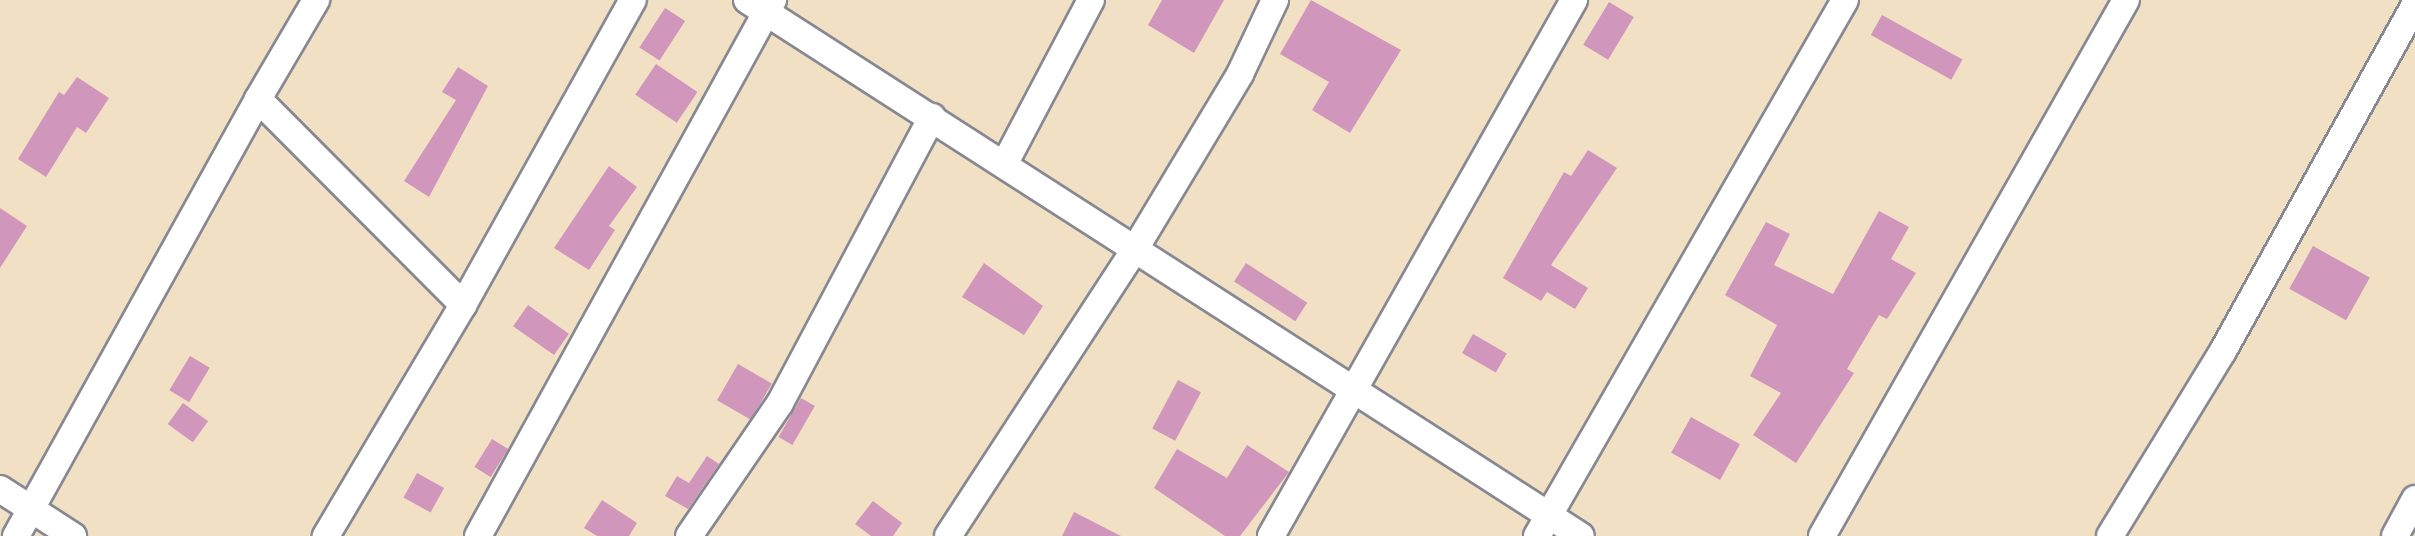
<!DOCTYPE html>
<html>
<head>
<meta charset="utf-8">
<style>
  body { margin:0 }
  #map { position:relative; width:2415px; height:536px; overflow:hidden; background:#f2e0c5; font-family:"Patrick Hand",sans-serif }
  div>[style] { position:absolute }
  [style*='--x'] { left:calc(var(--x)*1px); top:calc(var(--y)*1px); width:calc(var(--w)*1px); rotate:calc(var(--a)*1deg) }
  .building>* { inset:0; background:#d196bb; transform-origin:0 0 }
  .roads { filter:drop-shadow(2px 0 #868892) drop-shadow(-2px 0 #868892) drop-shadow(0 2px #868892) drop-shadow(0 -2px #868892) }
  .minor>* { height:26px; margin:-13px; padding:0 13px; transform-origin:13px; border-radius:13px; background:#fff }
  span { translate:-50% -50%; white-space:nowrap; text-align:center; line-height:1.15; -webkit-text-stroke:6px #f6f6f2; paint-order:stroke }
</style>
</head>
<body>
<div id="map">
  <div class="building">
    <i style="clip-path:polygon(1162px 0,1224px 0,1194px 53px,1148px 25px)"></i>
    <i style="clip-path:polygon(1311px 0,1401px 50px,1350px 133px,1312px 110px,1329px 82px,1280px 54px)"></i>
    <i style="left:1609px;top:2px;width:29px;height:50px;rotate:31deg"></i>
    <i style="left:665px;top:8px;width:24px;height:47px;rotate:33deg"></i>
    <i style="left:1882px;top:15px;width:92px;height:23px;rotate:29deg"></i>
    <i style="left:656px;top:64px;width:50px;height:37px;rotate:34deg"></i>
    <i style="clip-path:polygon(458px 67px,488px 86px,429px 197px,404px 181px,456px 100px,442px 92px)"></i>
    <i style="clip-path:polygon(77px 77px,109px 98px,86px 133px,77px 127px,46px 177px,18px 159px,59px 92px,64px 95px)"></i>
    <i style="clip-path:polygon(1588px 150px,1617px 168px,1551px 265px,1588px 288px,1575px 309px,1547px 292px,1541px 301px,1503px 278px,1564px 172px,1571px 176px)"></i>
    <i style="clip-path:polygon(609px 166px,637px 187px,609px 226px,615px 230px,589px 270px,554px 248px)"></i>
    <i style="clip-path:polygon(0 208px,27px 226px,0 268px)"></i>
    <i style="clip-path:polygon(1879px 211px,1909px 227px,1891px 259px,1916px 273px,1887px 319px,1879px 315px,1847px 369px,1854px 373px,1796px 463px,1753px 435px,1781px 393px,1750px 376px,1777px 325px,1725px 295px,1766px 222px,1790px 234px,1774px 265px,1833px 294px)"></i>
    <i style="left:2313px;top:246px;width:65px;height:49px;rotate:29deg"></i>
    <i style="clip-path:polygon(984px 263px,1043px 306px,1024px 335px,962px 297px)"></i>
    <i style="left:1246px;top:263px;width:73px;height:22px;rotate:33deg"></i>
    <i style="left:528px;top:305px;width:50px;height:26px;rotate:35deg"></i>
    <i style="left:1473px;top:334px;width:39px;height:22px;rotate:30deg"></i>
    <i style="left:190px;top:356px;width:23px;height:40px;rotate:31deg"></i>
    <i style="left:738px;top:364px;width:39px;height:42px;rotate:30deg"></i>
    <i style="left:1178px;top:380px;width:26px;height:55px;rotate:28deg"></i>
    <i style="left:801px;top:398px;width:16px;height:45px;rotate:30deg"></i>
    <i style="left:183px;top:403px;width:31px;height:26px;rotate:36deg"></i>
    <i style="left:1691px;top:417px;width:56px;height:41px;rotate:29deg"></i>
    <i style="left:492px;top:439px;width:19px;height:33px;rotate:32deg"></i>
    <i style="clip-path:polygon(1247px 445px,1289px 472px,1240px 536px,1225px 536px,1154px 488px,1177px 449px,1227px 478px)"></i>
    <i style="clip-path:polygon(707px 456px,719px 464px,688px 509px,665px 496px,677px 476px,689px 483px)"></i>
    <i style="left:417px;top:473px;width:31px;height:28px;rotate:29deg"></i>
    <i style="clip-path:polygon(602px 500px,637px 523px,629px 536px,597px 536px,584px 528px)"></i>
    <i style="clip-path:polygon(873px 501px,902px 523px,893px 536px,871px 536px,855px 524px)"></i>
    <i style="clip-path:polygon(1074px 512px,1121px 536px,1062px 536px)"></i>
  </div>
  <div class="roads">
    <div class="minor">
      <i style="--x:747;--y:0;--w:991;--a:32.73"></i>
      <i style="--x:258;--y:99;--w:115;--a:-59.6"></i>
      <i style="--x:1005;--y:163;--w:184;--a:-62.2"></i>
      <i style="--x:463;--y:305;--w:349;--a:-60.9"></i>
      <i style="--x:0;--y:489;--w:87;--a:32.8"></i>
      <i style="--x:16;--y:536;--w:500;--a:-61"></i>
      <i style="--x:258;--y:99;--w:291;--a:45.1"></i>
      <i style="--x:463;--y:305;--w:269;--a:120.7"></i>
      <i style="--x:478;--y:536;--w:612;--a:-61.17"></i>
      <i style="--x:689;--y:536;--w:161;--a:-55.6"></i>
      <i style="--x:780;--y:403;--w:324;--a:-62"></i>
      <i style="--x:948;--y:536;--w:343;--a:-56.9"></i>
      <i style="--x:1135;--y:249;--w:204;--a:-59"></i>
      <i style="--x:1240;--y:74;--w:82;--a:-64.7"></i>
      <i style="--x:1271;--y:536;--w:616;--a:-60.52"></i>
      <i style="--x:1537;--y:536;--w:618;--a:-60.12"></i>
      <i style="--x:1822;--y:536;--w:616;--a:-60.44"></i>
      <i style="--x:2110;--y:536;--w:217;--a:-58.6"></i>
      <i style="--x:2223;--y:351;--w:396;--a:-61"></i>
      <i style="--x:2395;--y:536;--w:42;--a:-61.6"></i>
    </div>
  </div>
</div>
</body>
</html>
